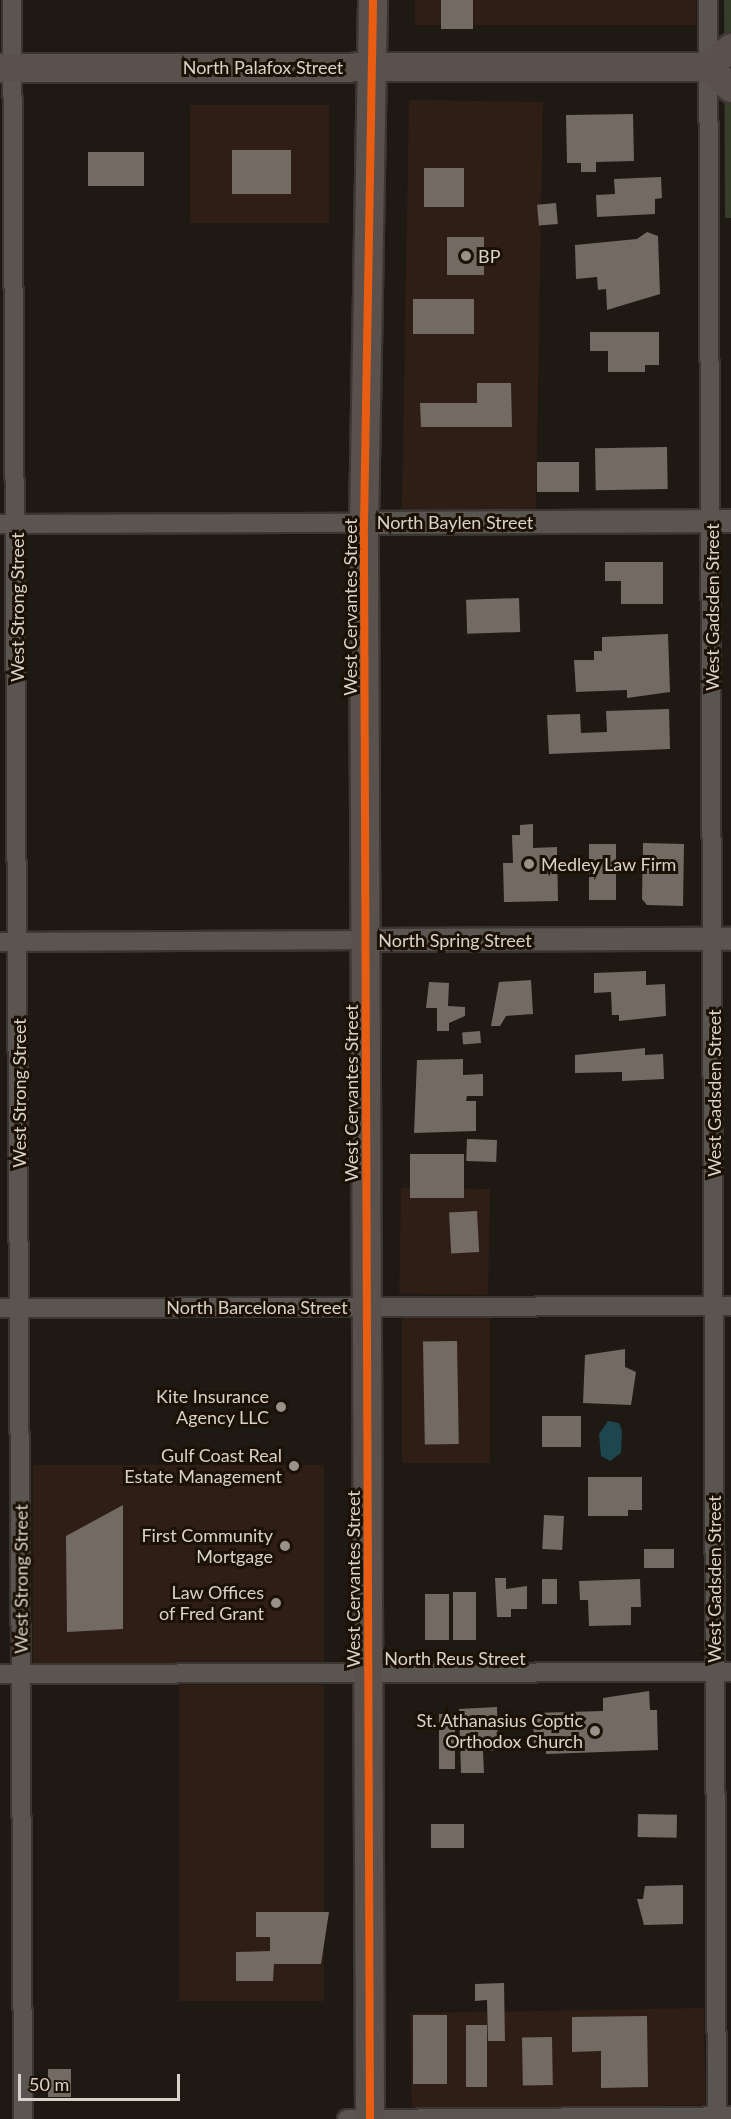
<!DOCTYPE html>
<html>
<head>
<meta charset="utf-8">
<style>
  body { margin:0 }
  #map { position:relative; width:731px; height:2119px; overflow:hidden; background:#1f1913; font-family:Lato,sans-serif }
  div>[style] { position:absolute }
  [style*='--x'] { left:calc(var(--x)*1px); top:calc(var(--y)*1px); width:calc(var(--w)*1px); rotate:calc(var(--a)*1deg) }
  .commercial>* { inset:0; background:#2e1e16; transform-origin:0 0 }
  .green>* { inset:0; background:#363d2a }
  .water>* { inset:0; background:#1e464e }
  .building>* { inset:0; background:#736b63; transform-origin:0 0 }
  .roads { filter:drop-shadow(2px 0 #3b3631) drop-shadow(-2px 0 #3b3631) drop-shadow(0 2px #3b3631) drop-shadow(0 -2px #3b3631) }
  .minor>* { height:18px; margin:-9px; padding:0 9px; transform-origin:9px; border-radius:9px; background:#5a5550 }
  .tertiary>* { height:22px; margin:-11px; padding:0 11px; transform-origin:11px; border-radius:11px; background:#5a5550 }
  .primary>* { height:28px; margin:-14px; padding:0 14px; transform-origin:14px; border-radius:14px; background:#5a514c }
  .cycleway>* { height:8px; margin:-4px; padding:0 4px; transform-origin:4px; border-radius:4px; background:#e95d12 }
  .dots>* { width:16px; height:16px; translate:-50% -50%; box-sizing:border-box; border:3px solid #1c1105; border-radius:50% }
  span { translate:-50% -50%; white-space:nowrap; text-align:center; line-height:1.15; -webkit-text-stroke:6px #1c1105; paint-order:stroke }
  .street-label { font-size:18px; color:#dad2ca }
  .poi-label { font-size:18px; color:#dad2ca }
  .left { translate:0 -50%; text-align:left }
  .right { translate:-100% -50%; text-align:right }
  .scale { position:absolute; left:18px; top:2074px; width:162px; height:27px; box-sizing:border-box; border:3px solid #dad2ca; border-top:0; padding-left:8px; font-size:18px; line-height:21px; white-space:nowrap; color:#dad2ca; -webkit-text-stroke:4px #1c1105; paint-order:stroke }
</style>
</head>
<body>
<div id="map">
  <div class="commercial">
    <i style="left:415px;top:0;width:281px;height:25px"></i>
    <i style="left:543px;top:102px;width:409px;height:134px;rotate:91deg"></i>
    <i style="left:329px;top:105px;width:118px;height:139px;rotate:90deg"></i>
    <i style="left:490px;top:1189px;width:106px;height:89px;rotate:91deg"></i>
    <i style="left:490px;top:1317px;width:146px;height:88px;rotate:90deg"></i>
    <i style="left:324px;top:1465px;width:198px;height:291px;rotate:90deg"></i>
    <i style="left:179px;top:1685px;width:145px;height:316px"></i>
    <i style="left:704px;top:2008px;width:97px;height:294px;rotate:89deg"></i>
  </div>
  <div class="green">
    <i style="clip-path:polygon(724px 0,731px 0,731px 218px,725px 218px)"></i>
  </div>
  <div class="water">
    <i style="clip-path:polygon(608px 1421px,619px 1423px,622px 1431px,621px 1453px,610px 1461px,601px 1456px,599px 1434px)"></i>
  </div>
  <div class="building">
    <i style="left:441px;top:0;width:32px;height:29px"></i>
    <i style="clip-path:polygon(633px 114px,634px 161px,596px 162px,596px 172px,581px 172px,581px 163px,567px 163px,566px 115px)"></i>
    <i style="left:291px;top:150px;width:44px;height:59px;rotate:90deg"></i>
    <i style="left:88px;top:152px;width:56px;height:34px"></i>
    <i style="left:464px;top:168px;width:39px;height:40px;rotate:90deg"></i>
    <i style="clip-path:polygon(661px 177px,662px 198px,655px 199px,655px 214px,597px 217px,596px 195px,615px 194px,614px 179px)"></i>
    <i style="left:556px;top:203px;width:21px;height:19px;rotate:85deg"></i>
    <i style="clip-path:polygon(647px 232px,658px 236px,660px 294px,607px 310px,606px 289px,598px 290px,597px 277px,576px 279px,575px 245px,637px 239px)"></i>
    <i style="left:447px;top:237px;width:37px;height:38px"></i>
    <i style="left:474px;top:299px;width:35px;height:61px;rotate:90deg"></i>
    <i style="clip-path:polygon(590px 332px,659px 332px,659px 365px,645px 365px,645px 372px,608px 372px,608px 351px,590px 351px)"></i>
    <i style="clip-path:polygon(477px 383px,511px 383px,512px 427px,421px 427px,420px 403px,477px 403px)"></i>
    <i style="left:667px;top:447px;width:42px;height:72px;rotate:89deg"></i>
    <i style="left:537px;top:462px;width:42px;height:30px"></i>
    <i style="clip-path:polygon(605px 562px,663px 562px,663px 604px,621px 604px,621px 581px,605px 581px)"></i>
    <i style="left:519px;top:598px;width:34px;height:53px;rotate:88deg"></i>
    <i style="clip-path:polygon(668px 634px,670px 692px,627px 698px,627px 690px,576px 692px,574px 660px,594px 660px,594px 651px,602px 651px,602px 637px)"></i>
    <i style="clip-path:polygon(669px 709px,670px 749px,549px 754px,547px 715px,580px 714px,581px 733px,607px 732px,606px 711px)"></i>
    <i style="clip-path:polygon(533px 824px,533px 848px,557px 847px,558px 901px,504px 902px,503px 863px,513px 863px,512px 835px,520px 835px,520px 825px)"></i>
    <i style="clip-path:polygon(643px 843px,684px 844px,683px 906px,647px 905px,642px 899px)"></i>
    <i style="left:616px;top:844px;width:56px;height:27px;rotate:90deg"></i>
    <i style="clip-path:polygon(646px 971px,646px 985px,665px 984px,666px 1016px,619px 1021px,619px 1015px,612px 1015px,611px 992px,594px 993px,594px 973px)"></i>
    <i style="clip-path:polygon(531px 980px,533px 1014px,506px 1016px,500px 1026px,491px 1026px,499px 982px)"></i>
    <i style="clip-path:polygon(429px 982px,449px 983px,448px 1006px,465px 1007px,465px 1016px,449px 1023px,449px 1031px,437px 1031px,437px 1008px,426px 1008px)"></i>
    <i style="left:480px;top:1031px;width:12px;height:18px;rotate:85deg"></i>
    <i style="clip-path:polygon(645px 1048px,645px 1055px,663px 1054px,664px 1079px,622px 1081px,622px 1072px,575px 1073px,575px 1055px)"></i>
    <i style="clip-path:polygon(463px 1059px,463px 1075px,483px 1074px,483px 1096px,467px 1096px,466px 1101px,476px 1101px,476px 1131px,414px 1133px,417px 1060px)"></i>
    <i style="left:467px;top:1139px;width:30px;height:22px;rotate:2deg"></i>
    <i style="left:410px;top:1154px;width:54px;height:44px"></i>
    <i style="left:477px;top:1211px;width:41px;height:28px;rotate:87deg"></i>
    <i style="left:457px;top:1341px;width:103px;height:34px;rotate:89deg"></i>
    <i style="clip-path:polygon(625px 1349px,625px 1367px,636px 1372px,631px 1405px,583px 1403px,585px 1355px)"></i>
    <i style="left:542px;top:1416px;width:39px;height:31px"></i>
    <i style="clip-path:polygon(588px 1477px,642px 1477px,642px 1510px,628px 1510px,628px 1516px,588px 1516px)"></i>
    <i style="clip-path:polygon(123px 1505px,123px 1629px,67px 1632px,66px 1536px)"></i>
    <i style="left:544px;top:1515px;width:20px;height:34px;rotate:3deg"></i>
    <i style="left:644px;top:1549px;width:30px;height:19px"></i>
    <i style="clip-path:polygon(495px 1578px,506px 1578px,506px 1589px,527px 1586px,527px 1609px,511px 1609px,511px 1617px,497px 1617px)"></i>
    <i style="left:542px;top:1579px;width:15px;height:25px"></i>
    <i style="clip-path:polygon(640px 1579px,641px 1607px,631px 1607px,631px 1625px,589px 1626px,588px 1600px,580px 1600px,579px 1581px)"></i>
    <i style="left:453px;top:1592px;width:23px;height:48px"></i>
    <i style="left:425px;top:1594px;width:24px;height:46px"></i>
    <i style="clip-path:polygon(649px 1691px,650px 1710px,657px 1710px,658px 1750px,546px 1754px,546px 1748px,534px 1749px,533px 1713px,603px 1711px,603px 1698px)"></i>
    <i style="clip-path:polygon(497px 1707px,498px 1750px,483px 1751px,484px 1773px,461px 1773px,459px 1709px)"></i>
    <i style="left:439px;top:1714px;width:16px;height:55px"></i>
    <i style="left:638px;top:1814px;width:39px;height:23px;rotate:1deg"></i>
    <i style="left:464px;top:1824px;width:24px;height:33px;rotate:90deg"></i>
    <i style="clip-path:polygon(683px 1885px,683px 1924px,644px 1925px,637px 1899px,643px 1899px,645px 1886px)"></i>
    <i style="clip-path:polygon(256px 1912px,329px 1912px,321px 1964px,274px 1964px,273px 1981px,236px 1981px,236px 1952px,270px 1951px,270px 1937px,256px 1937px)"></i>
    <i style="clip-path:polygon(504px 1983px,505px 2041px,488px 2041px,487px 2000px,475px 2001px,475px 1984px)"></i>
    <i style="left:413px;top:2015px;width:34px;height:69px"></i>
    <i style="clip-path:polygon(647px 2016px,648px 2087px,601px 2088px,601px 2051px,572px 2052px,572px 2017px)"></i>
    <i style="left:466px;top:2025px;width:21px;height:62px"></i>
    <i style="left:552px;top:2037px;width:48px;height:30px;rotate:89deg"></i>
    <i style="left:48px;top:2069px;width:23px;height:28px"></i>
  </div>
  <div class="roads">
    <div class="minor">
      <i style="--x:12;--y:0;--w:2119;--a:89.7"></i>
      <i style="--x:708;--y:0;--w:2119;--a:89.76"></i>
      <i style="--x:0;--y:524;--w:364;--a:-0.2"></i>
      <i style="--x:0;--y:942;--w:366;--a:-0.3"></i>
      <i style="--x:0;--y:1308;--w:731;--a:-0.16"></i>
      <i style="--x:0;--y:1674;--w:731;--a:-0.16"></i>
      <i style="--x:347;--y:2119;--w:384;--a:-0.4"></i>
    </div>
    <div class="tertiary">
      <i style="--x:364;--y:523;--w:367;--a:-0.3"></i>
      <i style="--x:366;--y:940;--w:365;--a:-0.2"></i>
    </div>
    <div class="primary">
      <i style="--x:707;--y:67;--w:32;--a:41"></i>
      <i style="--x:0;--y:68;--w:707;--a:-0.08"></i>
      <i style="--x:707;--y:67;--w:31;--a:-38"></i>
      <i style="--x:370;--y:2119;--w:1596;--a:-90.22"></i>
      <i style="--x:364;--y:523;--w:523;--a:-89.01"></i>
    </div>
  </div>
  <div class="cycleway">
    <i style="--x:370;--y:2119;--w:1596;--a:-90.22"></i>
    <i style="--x:364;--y:523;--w:523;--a:-89.01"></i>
  </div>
  <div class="dots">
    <i style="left:466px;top:256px;background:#99918a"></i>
    <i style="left:529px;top:864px;background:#99918a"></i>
    <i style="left:281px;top:1407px;background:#99918a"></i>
    <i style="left:294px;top:1466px;background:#99918a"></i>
    <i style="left:285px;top:1546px;background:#99918a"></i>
    <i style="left:276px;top:1603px;background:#99918a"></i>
    <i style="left:595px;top:1731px;background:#99918a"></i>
  </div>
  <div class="street-label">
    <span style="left:263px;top:67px">North Palafox Street</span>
    <span style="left:455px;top:522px">North Baylen Street</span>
    <span style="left:17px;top:607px;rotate:-90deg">West Strong Street</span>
    <span style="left:350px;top:607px;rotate:-90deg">West Cervantes Street</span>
    <span style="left:712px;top:607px;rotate:-90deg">West Gadsden Street</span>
    <span style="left:455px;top:940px">North Spring Street</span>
    <span style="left:19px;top:1093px;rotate:-90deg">West Strong Street</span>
    <span style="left:351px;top:1093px;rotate:-90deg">West Cervantes Street</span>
    <span style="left:714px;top:1093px;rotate:-90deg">West Gadsden Street</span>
    <span style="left:257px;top:1307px">North Barcelona Street</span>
    <span style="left:21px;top:1579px;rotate:-90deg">West Strong Street</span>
    <span style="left:353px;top:1579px;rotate:-90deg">West Cervantes Street</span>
    <span style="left:714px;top:1579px;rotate:-90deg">West Gadsden Street</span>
    <span style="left:455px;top:1658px">North Reus Street</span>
  </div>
  <div class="poi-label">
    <span class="left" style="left:478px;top:256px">BP</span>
    <span class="left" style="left:541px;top:864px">Medley Law Firm</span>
    <span class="right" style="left:269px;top:1407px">Kite Insurance<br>Agency LLC</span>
    <span class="right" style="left:282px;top:1466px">Gulf Coast Real<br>Estate Management</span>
    <span class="right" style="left:273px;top:1546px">First Community<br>Mortgage</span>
    <span class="right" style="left:264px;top:1603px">Law Offices<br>of Fred Grant</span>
    <span class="right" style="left:583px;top:1731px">St. Athanasius Coptic<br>Orthodox Church</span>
  </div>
  <div class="scale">50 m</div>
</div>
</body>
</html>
